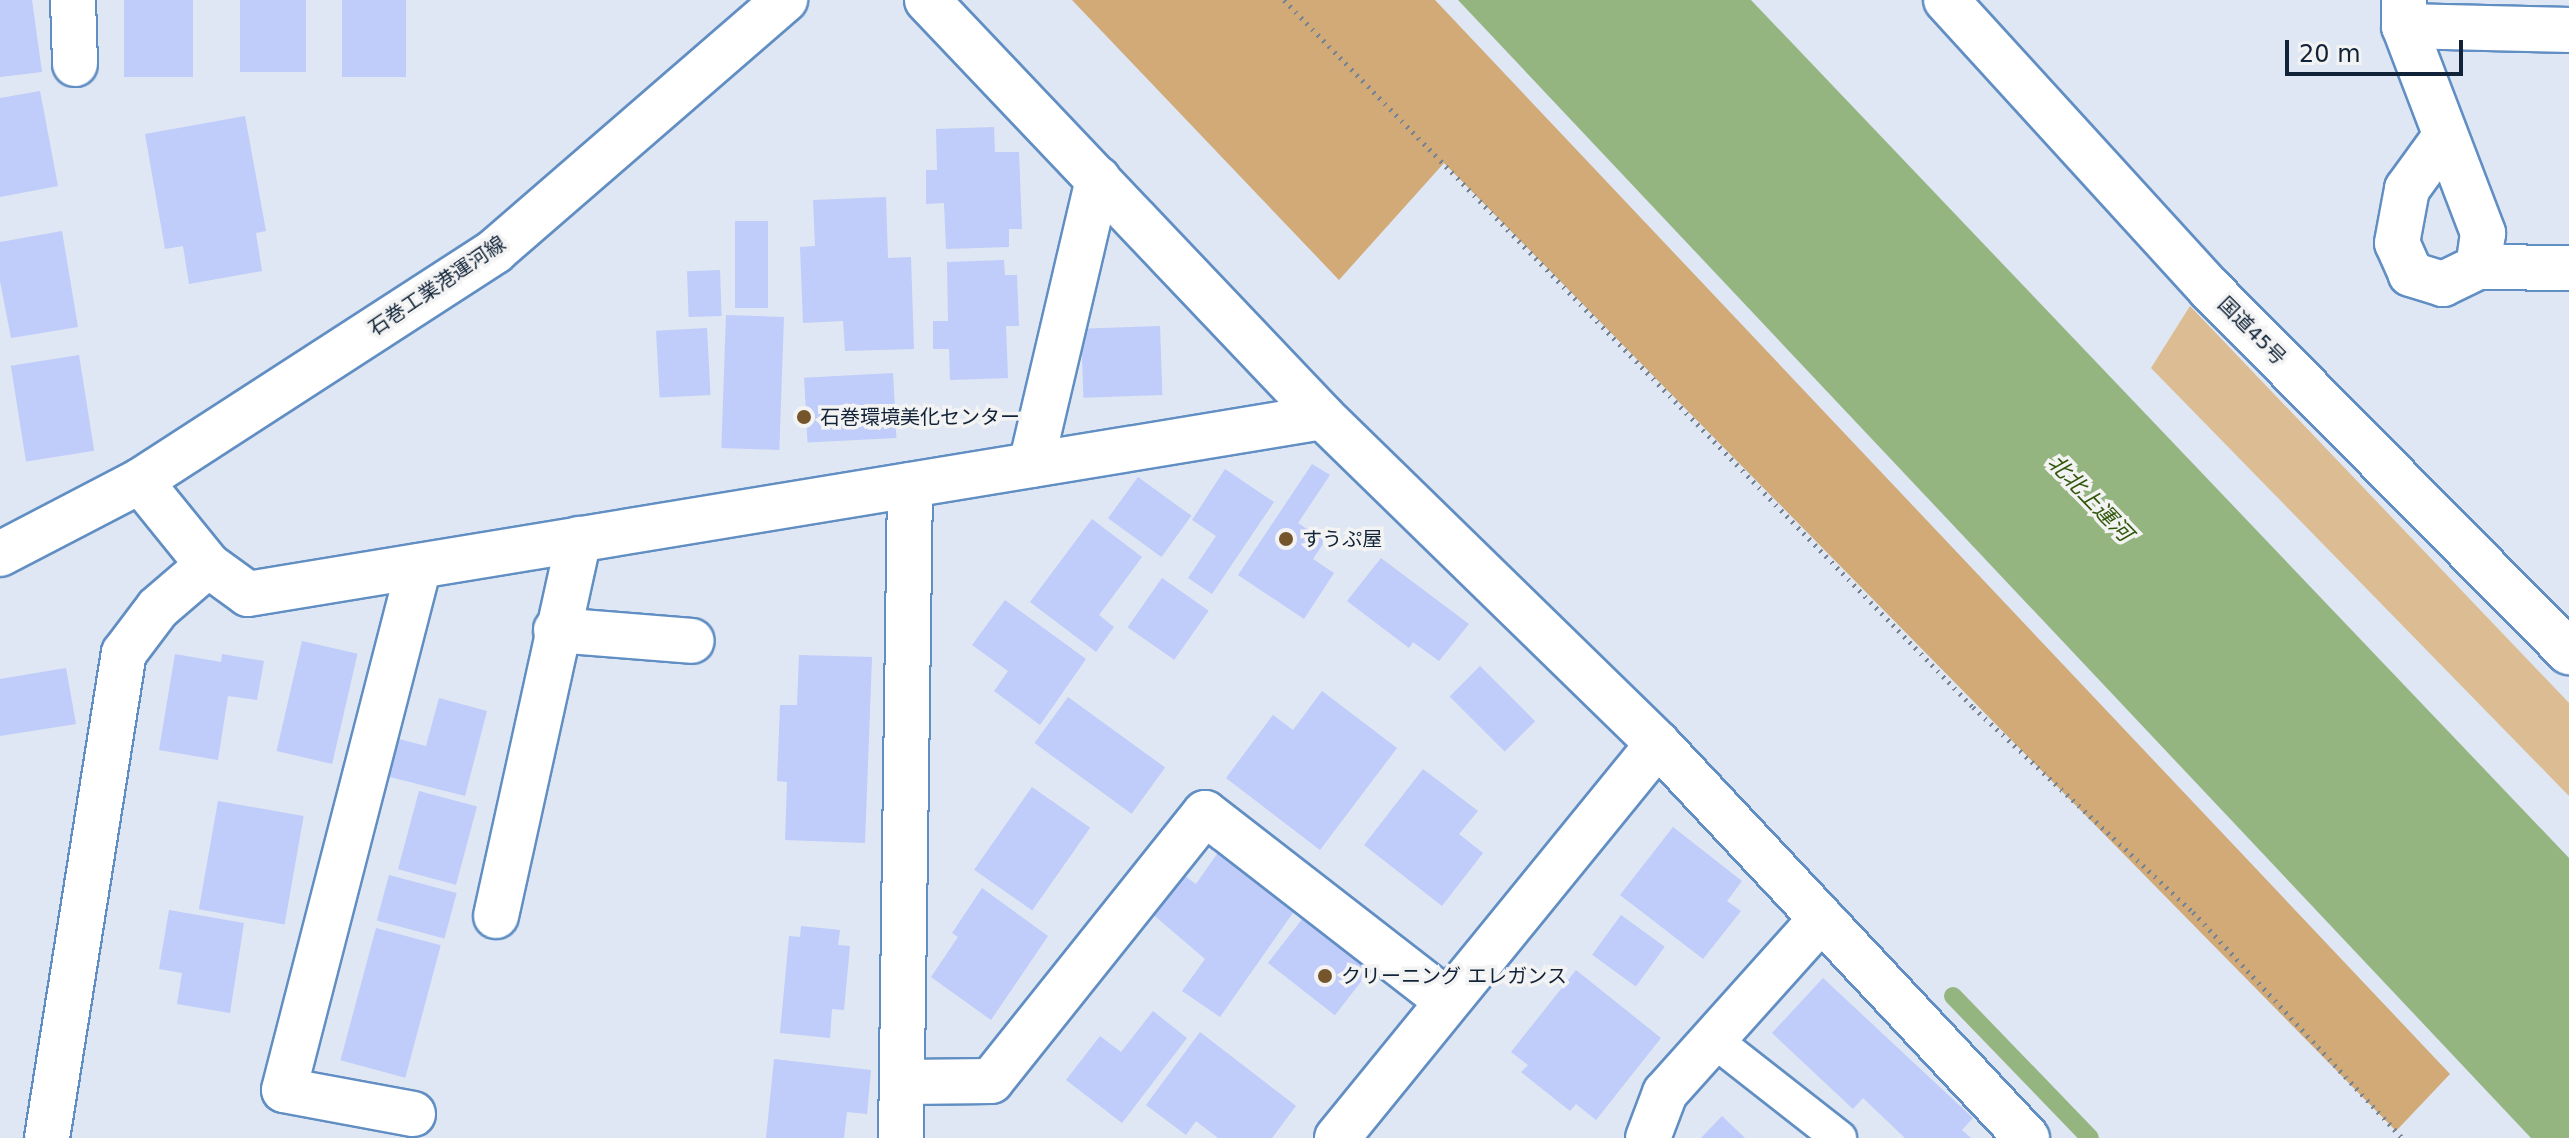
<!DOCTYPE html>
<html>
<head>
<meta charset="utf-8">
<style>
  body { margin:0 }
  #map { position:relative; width:2569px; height:1138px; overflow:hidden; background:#dee7f3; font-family:"DejaVu Sans","Noto Sans JP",sans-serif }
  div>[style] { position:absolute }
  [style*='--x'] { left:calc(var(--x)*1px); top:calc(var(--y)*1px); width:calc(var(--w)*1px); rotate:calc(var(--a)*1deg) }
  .green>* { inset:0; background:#dcbc92 }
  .forest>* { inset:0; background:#d1aa77 }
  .water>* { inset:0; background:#94b480 }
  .stream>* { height:18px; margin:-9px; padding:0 9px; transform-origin:9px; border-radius:9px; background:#94b480 }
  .building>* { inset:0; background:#c0ccf9; transform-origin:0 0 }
  .path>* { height:5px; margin-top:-2.5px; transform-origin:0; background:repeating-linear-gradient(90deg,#768494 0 2px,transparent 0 8px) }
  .roads { filter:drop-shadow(2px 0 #618ec3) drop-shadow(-2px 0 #618ec3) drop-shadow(0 2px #618ec3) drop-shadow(0 -2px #618ec3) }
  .service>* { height:34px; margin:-17px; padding:0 17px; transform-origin:17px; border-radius:17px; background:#fff }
  .minor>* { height:44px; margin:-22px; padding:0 22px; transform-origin:22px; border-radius:22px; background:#fff }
  .tertiary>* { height:44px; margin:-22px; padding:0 22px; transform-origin:22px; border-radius:22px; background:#fff }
  .trunk>* { height:44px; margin:-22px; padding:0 22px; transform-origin:22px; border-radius:22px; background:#fff }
  .dots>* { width:22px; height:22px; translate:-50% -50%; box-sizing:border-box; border:4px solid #f3f3f3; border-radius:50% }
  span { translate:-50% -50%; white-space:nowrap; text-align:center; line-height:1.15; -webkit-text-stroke:7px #f3f3f3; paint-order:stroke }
  .street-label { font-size:20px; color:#112338 }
  .poi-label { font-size:20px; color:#112338 }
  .left { translate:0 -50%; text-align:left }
  .water-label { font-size:22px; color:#31570a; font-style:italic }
  .scale { position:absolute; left:2285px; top:40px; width:178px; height:36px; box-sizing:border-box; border:4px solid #112338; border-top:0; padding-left:10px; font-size:24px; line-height:28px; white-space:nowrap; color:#112338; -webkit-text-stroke:6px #f3f3f3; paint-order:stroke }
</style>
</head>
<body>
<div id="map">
  <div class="green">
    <i style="clip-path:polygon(2190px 306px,2569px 703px,2569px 796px,2151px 368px)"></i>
  </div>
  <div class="forest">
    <i style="clip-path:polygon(1072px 0,1435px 0,2450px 1074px,2396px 1131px,1444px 163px,1339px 280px)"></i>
  </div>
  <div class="water">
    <i style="clip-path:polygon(1458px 0,1751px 0,2569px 858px,2569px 1138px,2531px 1138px)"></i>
  </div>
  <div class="stream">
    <i style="--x:1953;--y:996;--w:197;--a:46"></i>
  </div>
  <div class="building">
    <i style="clip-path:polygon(0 0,32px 0,42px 72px,0 77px)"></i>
    <i style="left:124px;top:0;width:69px;height:77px"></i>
    <i style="left:240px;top:0;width:66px;height:72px"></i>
    <i style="left:342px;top:0;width:64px;height:77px"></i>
    <i style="clip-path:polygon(40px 91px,58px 186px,0 197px,0 98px)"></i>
    <i style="clip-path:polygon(245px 116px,266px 231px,256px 233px,262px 271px,189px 284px,183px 246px,165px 249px,145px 134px)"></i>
    <i style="clip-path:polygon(994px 127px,995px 152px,1019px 152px,1022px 229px,1009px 229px,1009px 247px,946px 249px,944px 203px,926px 204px,926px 170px,937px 170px,936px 129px)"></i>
    <i style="clip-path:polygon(886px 197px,888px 258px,911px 257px,914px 349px,845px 351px,843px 321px,803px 323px,800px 247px,815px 246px,813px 200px)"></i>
    <i style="left:735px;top:221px;width:33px;height:87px"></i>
    <i style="clip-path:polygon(62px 231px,78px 327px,11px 338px,0 281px,0 242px)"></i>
    <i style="clip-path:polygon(1004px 260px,1005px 275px,1017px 275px,1019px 326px,1006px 326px,1008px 378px,950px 380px,949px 349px,933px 349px,933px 321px,948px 321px,947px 262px)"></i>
    <i style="left:720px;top:270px;width:46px;height:33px;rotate:88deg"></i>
    <i style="left:726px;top:315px;width:58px;height:133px;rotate:2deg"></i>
    <i style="left:1160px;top:326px;width:69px;height:79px;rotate:88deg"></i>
    <i style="left:707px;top:328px;width:67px;height:51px;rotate:87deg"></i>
    <i style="left:79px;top:355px;width:97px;height:69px;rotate:81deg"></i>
    <i style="left:893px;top:373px;width:65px;height:89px;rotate:87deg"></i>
    <i style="clip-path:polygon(1312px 464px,1330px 475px,1298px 523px,1325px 541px,1313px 559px,1334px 573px,1304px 619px,1238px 575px)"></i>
    <i style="clip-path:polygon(1225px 469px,1274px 502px,1212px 594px,1188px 578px,1216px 536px,1192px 520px)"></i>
    <i style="left:1138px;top:477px;width:66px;height:51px;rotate:36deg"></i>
    <i style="clip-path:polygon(1092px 519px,1142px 557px,1099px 615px,1114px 627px,1096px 652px,1030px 602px)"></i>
    <i style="clip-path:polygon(1381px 558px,1469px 624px,1439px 661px,1413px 642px,1409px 648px,1347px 601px)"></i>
    <i style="left:1162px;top:578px;width:57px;height:60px;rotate:35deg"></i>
    <i style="clip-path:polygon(1005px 600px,1086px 659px,1040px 725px,994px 691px,1008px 671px,972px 645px)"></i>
    <i style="left:302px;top:641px;width:57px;height:113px;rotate:13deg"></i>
    <i style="clip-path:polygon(175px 654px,221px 662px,222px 654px,264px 661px,257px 700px,228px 696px,218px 760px,159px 750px)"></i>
    <i style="clip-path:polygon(799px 655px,872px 657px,865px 843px,785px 840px,787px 782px,777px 781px,780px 705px,797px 705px)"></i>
    <i style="left:1480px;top:666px;width:78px;height:43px;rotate:45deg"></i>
    <i style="clip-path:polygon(66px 668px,76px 724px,0 736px,0 679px)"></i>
    <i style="clip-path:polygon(1322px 691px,1397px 748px,1320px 850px,1226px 778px,1273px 715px,1293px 730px)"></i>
    <i style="left:1068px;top:697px;width:120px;height:57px;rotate:36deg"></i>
    <i style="clip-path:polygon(439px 698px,487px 711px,465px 796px,382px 775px,391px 737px,426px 746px)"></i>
    <i style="clip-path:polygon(1423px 769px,1478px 811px,1459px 834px,1483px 853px,1442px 906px,1364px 845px)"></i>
    <i style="left:1032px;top:787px;width:71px;height:101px;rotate:35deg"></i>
    <i style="left:419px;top:791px;width:60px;height:81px;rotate:15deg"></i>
    <i style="left:218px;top:801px;width:87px;height:110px;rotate:10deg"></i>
    <i style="clip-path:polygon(1673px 827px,1742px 881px,1727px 901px,1741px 911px,1703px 959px,1620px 895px)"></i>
    <i style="clip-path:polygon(1219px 851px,1297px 907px,1220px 1017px,1182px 991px,1205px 959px,1150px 912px,1178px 871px,1196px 884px)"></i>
    <i style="left:389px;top:875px;width:70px;height:47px;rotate:15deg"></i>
    <i style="clip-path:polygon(982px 888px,1048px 936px,991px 1020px,931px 977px,958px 937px,952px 933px)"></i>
    <i style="clip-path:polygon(169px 910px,244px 923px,230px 1013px,177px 1004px,182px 973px,159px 969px)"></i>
    <i style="left:1621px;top:915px;width:54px;height:49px;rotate:36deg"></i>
    <i style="left:1303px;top:918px;width:85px;height:57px;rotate:38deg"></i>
    <i style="clip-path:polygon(801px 926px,840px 930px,838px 945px,850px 946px,844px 1010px,832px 1009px,830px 1038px,780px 1033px,789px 936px,800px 937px)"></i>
    <i style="left:376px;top:928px;width:67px;height:137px;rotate:15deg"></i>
    <i style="clip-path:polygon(1576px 970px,1661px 1038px,1596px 1120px,1576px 1104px,1570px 1111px,1521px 1072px,1528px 1065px,1511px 1052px)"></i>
    <i style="clip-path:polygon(1823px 978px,1973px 1118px,1962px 1130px,1971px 1138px,1905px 1138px,1863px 1098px,1853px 1109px,1772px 1033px)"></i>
    <i style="clip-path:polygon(1153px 1011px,1187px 1038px,1122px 1123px,1066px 1080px,1100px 1036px,1121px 1052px)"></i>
    <i style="clip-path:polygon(1200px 1032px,1296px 1106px,1272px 1138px,1218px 1138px,1196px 1121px,1186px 1135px,1146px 1105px)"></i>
    <i style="clip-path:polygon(774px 1059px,871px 1070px,867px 1114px,847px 1112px,844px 1138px,766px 1138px)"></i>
    <i style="clip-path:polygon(1722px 1116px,1745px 1138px,1701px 1138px)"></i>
  </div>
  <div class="path">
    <i style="--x:1284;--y:0;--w:987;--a:45.74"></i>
    <i style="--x:1973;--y:707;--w:301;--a:43"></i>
    <i style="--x:2193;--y:912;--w:308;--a:47.2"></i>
  </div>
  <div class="roads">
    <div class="service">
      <i style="--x:1714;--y:1040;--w:159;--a:38.1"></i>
    </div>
    <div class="minor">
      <i style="--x:73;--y:0;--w:64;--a:88.2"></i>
      <i style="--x:927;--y:0;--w:575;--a:46.48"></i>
      <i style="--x:1323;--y:417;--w:468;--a:44.3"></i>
      <i style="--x:1658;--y:744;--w:540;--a:46.88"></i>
      <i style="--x:2404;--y:0;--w:26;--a:90"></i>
      <i style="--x:2404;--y:26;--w:222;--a:69.1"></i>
      <i style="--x:2483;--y:233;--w:34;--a:98"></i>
      <i style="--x:2478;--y:267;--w:39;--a:154"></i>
      <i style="--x:2443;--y:284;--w:34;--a:-163"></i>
      <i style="--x:2411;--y:274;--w:34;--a:-114"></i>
      <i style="--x:2397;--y:243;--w:55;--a:-79.5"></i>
      <i style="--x:2407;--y:189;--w:63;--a:-54"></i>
      <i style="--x:2404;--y:26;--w:165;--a:1.4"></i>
      <i style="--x:2478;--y:267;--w:91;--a:0.6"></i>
      <i style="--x:1031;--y:465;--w:294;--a:-76.8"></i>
      <i style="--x:140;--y:481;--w:108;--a:51"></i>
      <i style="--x:208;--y:565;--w:49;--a:35.9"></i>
      <i style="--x:248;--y:594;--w:1089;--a:-9.35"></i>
      <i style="--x:556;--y:630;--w:136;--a:4.6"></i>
      <i style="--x:496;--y:916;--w:386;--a:-77.6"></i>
      <i style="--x:905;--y:1082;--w:86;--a:-0.7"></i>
      <i style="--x:991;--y:1081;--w:343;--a:-51.4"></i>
      <i style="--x:1205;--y:813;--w:306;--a:37.8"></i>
      <i style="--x:413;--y:1114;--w:131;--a:-169.5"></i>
      <i style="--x:284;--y:1090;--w:541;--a:-75.55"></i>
      <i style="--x:47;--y:1138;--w:491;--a:-81"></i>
      <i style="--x:124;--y:653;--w:56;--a:-52.9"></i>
      <i style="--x:158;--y:608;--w:66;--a:-40.7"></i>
      <i style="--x:901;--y:1138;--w:653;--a:-89.21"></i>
      <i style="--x:1337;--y:1138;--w:508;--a:-50.83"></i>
      <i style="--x:1648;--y:1138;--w:48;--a:-69.3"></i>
      <i style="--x:1665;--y:1093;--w:234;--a:-48.1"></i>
    </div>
    <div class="tertiary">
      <i style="--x:0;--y:554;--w:158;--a:-27.5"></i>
      <i style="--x:140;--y:481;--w:423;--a:-32.9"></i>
      <i style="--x:495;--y:251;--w:384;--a:-40.9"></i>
    </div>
    <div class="trunk">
      <i style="--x:1946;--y:0;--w:391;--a:47.6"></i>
      <i style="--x:2210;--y:289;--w:511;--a:45.32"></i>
    </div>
  </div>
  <div class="dots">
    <i style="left:804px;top:417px;background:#75562c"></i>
    <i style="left:1286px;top:539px;background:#75562c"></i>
    <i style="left:1325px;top:976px;background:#75562c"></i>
  </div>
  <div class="street-label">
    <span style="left:437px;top:286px;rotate:-34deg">石巻工業港運河線</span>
    <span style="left:2252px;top:331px;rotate:45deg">国道45号</span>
  </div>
  <div class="poi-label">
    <span class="left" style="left:820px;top:417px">石巻環境美化センター</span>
    <span class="left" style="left:1302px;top:539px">すうぷ屋</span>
    <span class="left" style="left:1341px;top:976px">クリーニング エレガンス</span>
  </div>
  <div class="water-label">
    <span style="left:2090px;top:498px;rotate:46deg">北北上運河</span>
  </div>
  <div class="scale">20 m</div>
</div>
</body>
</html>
